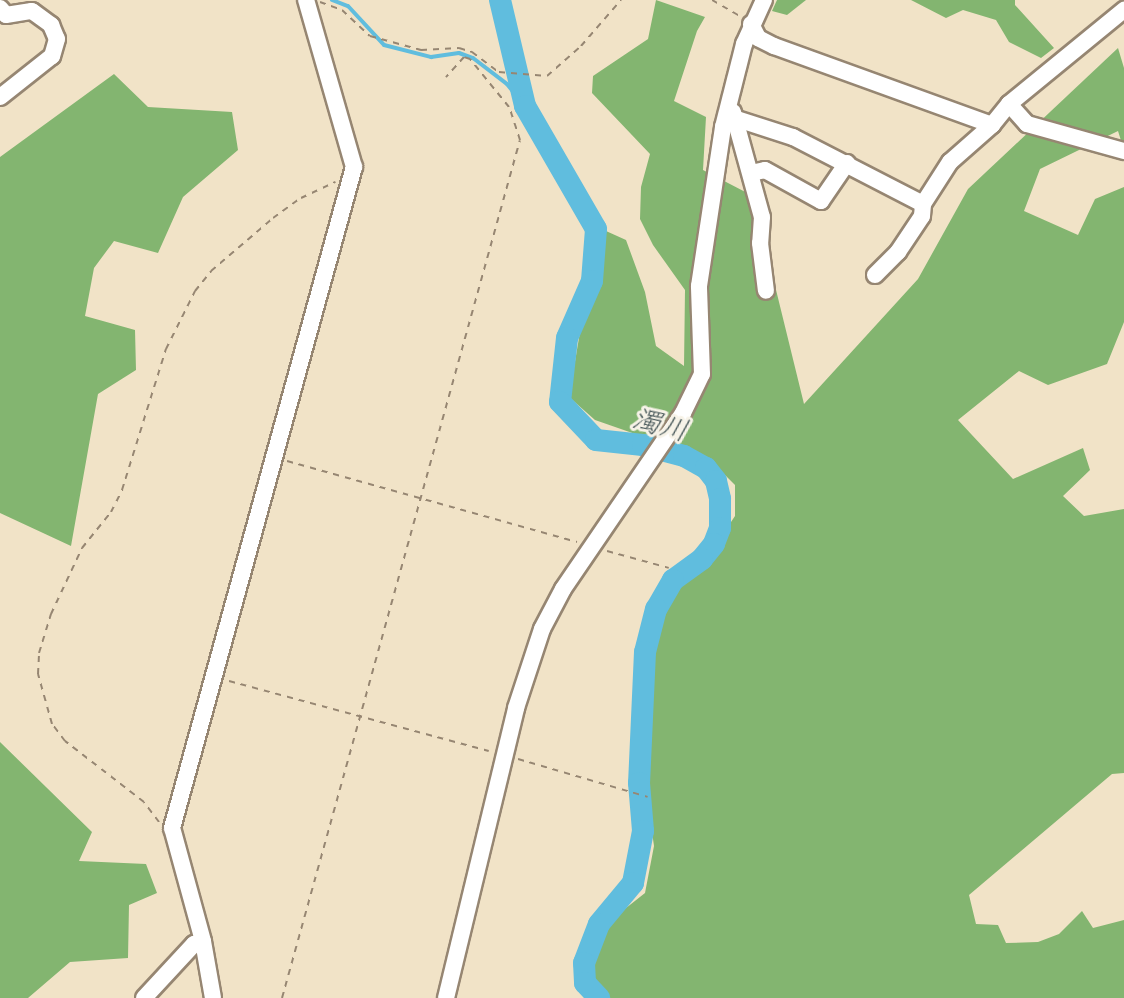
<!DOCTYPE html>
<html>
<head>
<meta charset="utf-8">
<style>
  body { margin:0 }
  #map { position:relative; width:1124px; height:998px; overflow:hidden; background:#f1e3c7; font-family:"Playpen Sans","Klee One",sans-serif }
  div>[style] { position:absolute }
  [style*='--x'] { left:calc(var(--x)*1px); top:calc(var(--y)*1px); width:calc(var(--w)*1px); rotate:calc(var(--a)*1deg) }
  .forest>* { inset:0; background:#83b570 }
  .stream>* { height:4px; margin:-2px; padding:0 2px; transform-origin:2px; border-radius:2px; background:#60bdde }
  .river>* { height:22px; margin:-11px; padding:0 11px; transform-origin:11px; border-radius:11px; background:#60bdde }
  .path>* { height:2px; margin-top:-1px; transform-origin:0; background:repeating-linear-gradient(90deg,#968672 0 6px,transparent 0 12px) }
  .roads { filter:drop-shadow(2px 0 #968672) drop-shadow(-2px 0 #968672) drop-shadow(0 2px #968672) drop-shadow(0 -2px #968672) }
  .minor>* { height:16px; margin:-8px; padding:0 8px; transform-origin:8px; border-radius:8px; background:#fff }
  span { translate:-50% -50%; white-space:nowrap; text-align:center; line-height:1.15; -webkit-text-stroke:6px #f7f3e8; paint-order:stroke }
  .water-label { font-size:28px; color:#465658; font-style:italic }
</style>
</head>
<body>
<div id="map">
  <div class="forest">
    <i style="clip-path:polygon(656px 0,705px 17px,697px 31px,674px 101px,706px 117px,703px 170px,753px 196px,804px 404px,918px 279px,968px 189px,1118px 48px,1124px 68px,1124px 150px,1118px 131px,1040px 169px,1024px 211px,1078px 235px,1095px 199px,1124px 187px,1124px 322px,1107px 364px,1048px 385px,1019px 371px,958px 420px,1013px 479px,1083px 448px,1090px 470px,1063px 496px,1084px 516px,1124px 509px,1124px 773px,1112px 774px,969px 895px,976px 924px,998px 925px,1006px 943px,1038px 942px,1059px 934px,1082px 911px,1093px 928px,1124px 920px,1124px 998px,609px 998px,587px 974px,588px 961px,602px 927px,645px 893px,654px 846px,645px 784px,648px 654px,659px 610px,675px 583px,703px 564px,735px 516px,735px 485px,710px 460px,595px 420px,569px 397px,580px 332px,606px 231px,626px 240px,645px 292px,656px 346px,684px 366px,685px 290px,653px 245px,640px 219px,641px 187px,650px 154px,592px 93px,593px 76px,648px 39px)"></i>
    <i style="clip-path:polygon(777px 0,806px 0,787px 15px,772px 11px)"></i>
    <i style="clip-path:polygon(911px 0,1015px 0,1015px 5px,1054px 48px,1041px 58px,1009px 42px,996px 20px,963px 10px,946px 18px)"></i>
    <i style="clip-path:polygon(114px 74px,148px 107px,232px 112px,238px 150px,183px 197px,158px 253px,114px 241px,94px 268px,85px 316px,135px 330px,136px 370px,98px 394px,71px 546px,0 513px,0 157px)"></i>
    <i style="clip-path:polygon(0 742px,92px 832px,79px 861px,146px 864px,157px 893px,129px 905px,128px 958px,70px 962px,28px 998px,0 998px)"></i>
  </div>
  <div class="stream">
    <i style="--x:332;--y:0;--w:17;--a:21"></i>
    <i style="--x:348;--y:6;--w:53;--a:47.3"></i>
    <i style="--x:384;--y:45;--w:49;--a:14.3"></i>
    <i style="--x:431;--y:57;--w:28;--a:-8"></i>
    <i style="--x:459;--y:53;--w:15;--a:20"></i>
    <i style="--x:473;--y:58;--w:43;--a:37.4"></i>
    <i style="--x:507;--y:84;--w:28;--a:51"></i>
  </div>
  <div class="river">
    <i style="--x:500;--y:0;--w:109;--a:76.7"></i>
    <i style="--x:525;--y:106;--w:142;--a:60"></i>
    <i style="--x:596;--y:229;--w:52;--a:94.4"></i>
    <i style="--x:592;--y:281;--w:62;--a:113.7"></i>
    <i style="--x:567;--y:338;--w:64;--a:96.2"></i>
    <i style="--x:560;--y:402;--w:52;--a:46.5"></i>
    <i style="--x:596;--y:440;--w:47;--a:6.1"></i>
    <i style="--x:643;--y:445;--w:42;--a:15"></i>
    <i style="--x:684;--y:456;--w:25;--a:29"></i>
    <i style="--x:706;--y:468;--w:16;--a:52"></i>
    <i style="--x:716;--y:481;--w:18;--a:77"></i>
    <i style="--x:720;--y:499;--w:29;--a:90"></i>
    <i style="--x:720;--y:528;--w:17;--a:111"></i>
    <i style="--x:714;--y:544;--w:19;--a:129"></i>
    <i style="--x:702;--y:559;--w:36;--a:144"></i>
    <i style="--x:673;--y:580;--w:34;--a:120"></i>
    <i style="--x:656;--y:609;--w:44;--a:104.3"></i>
    <i style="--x:645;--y:652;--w:131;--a:92.6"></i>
    <i style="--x:639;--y:783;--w:48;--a:85.2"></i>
    <i style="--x:643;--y:831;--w:53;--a:100.9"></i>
    <i style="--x:633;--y:883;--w:53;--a:129.7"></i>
    <i style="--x:599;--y:924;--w:42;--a:111"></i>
    <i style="--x:584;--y:963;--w:20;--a:87"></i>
    <i style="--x:585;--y:983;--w:21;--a:47"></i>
  </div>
  <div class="path">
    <i style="--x:712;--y:0;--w:32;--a:30"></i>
    <i style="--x:320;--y:2;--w:23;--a:20"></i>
    <i style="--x:342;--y:10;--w:38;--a:43"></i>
    <i style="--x:370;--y:36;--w:53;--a:15.4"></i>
    <i style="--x:421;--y:50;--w:38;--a:-3"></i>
    <i style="--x:459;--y:48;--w:14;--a:17"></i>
    <i style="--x:472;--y:52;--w:34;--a:37"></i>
    <i style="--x:499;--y:72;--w:48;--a:4.8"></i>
    <i style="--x:547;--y:76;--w:45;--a:-41.4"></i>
    <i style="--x:581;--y:46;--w:61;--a:-49"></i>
    <i style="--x:287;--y:461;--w:301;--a:15.6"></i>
    <i style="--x:607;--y:551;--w:64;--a:15.3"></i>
    <i style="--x:229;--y:681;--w:269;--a:15.1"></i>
    <i style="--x:518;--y:759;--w:135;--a:16.3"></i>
    <i style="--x:159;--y:822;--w:25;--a:-127"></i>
    <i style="--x:144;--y:802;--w:100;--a:-142.3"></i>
    <i style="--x:65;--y:741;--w:21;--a:-127"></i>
    <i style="--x:52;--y:724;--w:52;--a:-105.6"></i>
    <i style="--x:38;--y:674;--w:21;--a:-87"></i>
    <i style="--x:39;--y:653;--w:41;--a:-72.9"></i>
    <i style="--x:51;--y:614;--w:73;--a:-64.8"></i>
    <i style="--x:82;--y:548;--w:46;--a:-51.1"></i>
    <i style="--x:111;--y:512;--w:25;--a:-63"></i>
    <i style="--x:122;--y:490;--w:148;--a:-72.7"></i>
    <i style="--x:166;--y:349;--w:65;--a:-63.4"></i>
    <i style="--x:195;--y:291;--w:26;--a:-51"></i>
    <i style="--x:211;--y:271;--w:82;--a:-40.5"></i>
    <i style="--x:273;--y:218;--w:34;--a:-36"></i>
    <i style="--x:301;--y:198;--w:38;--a:-25"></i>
    <i style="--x:282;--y:998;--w:890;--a:-74.5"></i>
    <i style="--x:520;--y:140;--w:35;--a:-108"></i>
    <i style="--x:509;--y:107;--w:62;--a:-129.1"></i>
    <i style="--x:470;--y:59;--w:6;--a:-162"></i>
    <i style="--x:464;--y:57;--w:27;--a:132"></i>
  </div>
  <div class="roads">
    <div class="minor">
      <i style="--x:0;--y:8;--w:9;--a:49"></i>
      <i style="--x:6;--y:15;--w:26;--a:-9"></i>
      <i style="--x:32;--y:11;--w:24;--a:36"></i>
      <i style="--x:51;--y:25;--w:15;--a:67"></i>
      <i style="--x:57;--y:39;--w:18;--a:106"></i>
      <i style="--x:52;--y:56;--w:66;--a:141.7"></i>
      <i style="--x:751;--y:24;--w:16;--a:63"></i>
      <i style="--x:758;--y:38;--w:18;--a:27"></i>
      <i style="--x:774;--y:46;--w:232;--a:19.9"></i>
      <i style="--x:992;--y:125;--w:27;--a:-51"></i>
      <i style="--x:1009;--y:104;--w:149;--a:-39.3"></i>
      <i style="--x:1009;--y:104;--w:27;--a:48"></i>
      <i style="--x:1027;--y:124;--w:101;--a:15.6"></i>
      <i style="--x:733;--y:112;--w:109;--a:74.6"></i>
      <i style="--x:762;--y:217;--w:26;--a:94"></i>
      <i style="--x:760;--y:243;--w:48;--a:82.9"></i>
      <i style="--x:737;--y:119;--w:59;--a:17.8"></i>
      <i style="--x:793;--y:137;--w:146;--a:27.3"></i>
      <i style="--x:751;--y:173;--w:14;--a:-12"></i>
      <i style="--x:765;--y:170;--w:64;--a:29"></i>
      <i style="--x:821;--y:201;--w:46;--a:-55.6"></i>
      <i style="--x:875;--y:275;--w:33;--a:-45"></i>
      <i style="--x:898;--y:252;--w:43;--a:-56.3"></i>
      <i style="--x:922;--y:216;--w:12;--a:-85"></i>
      <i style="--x:923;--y:204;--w:50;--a:-57.3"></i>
      <i style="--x:950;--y:162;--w:56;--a:-41.4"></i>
      <i style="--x:144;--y:998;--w:74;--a:-47.2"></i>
      <i style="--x:194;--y:944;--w:9;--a:-18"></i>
      <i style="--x:213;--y:998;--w:58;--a:-100"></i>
      <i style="--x:203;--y:941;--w:117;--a:-105.3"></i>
      <i style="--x:172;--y:828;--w:686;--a:-74.61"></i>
      <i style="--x:354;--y:167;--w:174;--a:-106"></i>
      <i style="--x:446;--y:998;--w:298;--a:-76.4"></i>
      <i style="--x:516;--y:708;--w:83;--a:-71.8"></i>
      <i style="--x:542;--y:629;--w:45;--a:-62.3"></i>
      <i style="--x:563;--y:589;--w:213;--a:-55.7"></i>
      <i style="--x:683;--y:413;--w:43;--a:-64"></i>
      <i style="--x:702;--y:374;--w:88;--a:-92"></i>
      <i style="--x:699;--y:286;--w:161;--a:-81.4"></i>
      <i style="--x:723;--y:127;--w:86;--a:-75.8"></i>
      <i style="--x:744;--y:44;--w:48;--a:-65.6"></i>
    </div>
  </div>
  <div class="water-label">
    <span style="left:661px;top:423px;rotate:15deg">濁川</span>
  </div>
</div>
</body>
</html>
